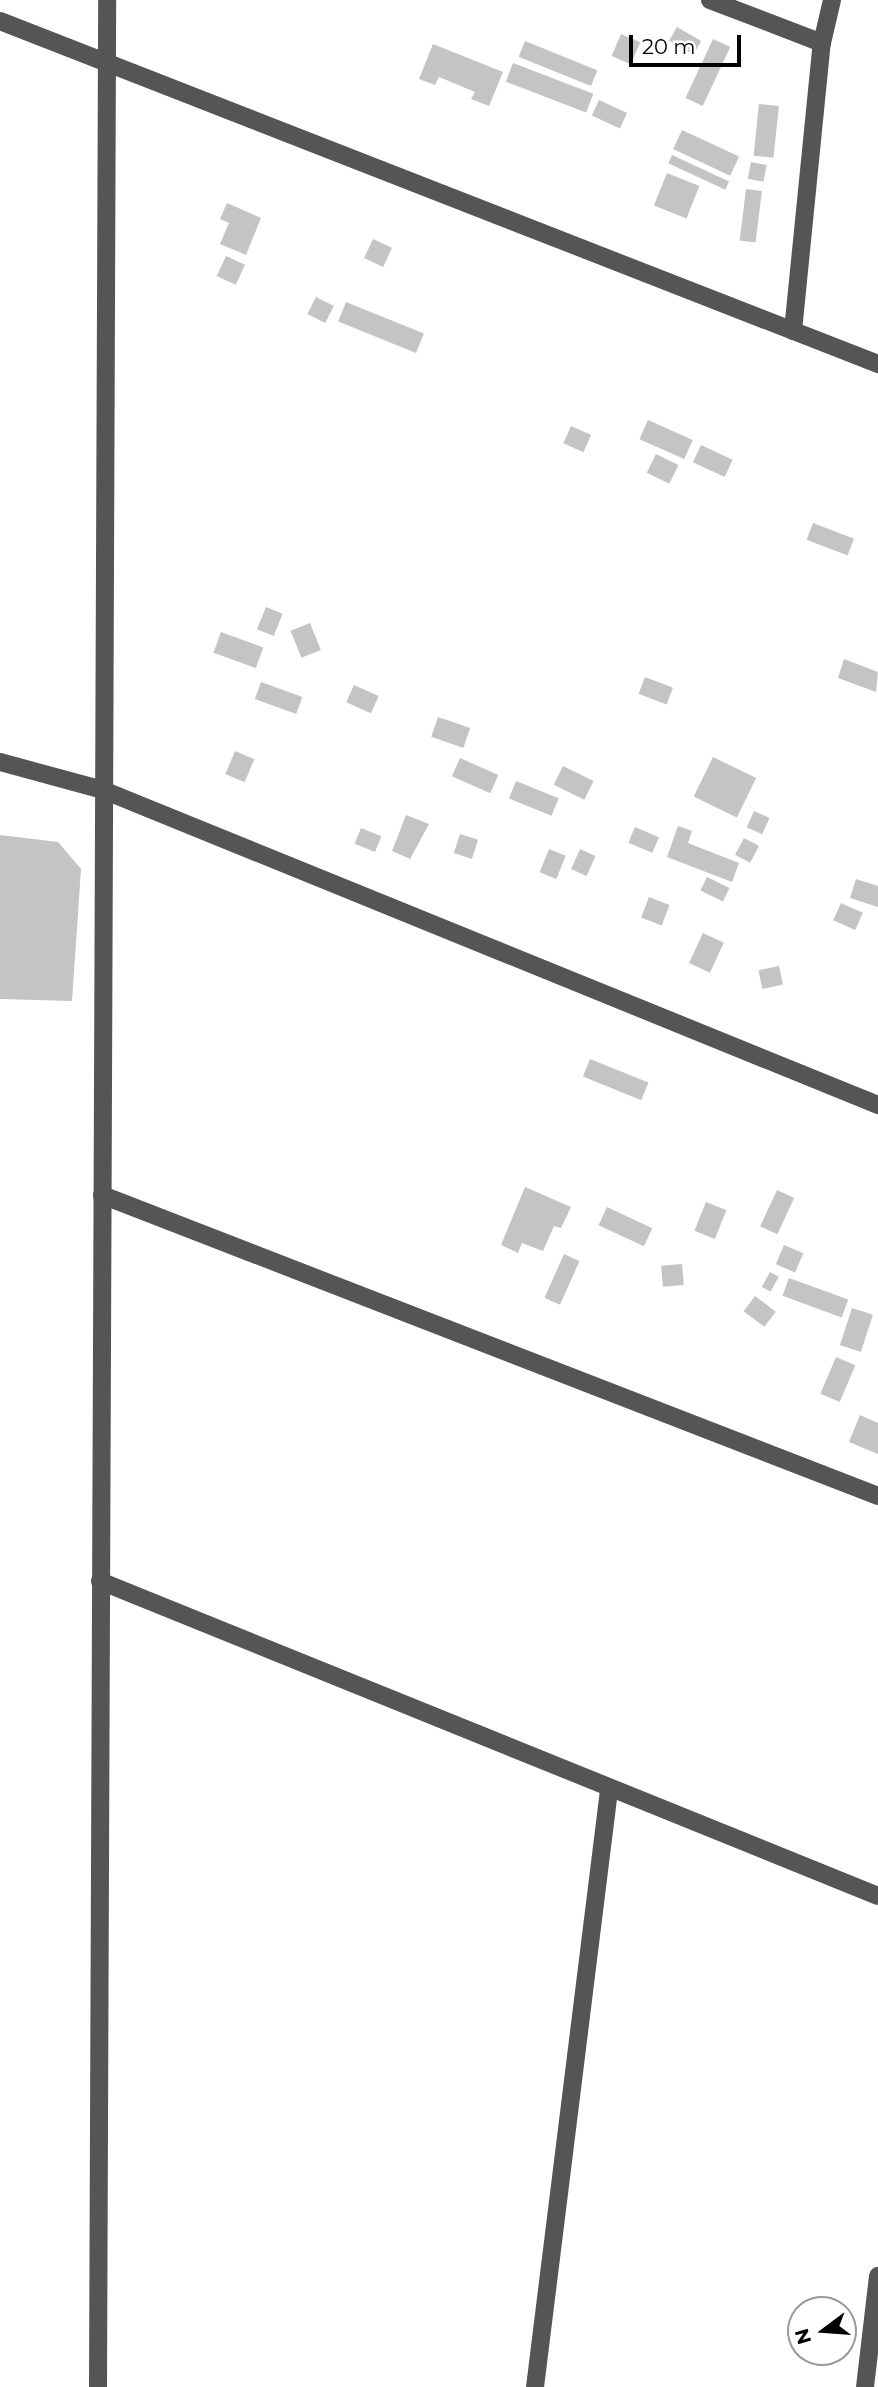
<!DOCTYPE html>
<html>
<head>
<meta charset="utf-8">
<style>
  body { margin:0 }
  #map { position:relative; width:878px; height:2387px; overflow:hidden; background:#fff; font-family:Montserrat,sans-serif }
  div>[style] { position:absolute }
  [style*='--x'] { left:calc(var(--x)*1px); top:calc(var(--y)*1px); width:calc(var(--w)*1px); rotate:calc(var(--a)*1deg) }
  .building>* { inset:0; background:#c4c4c4; transform-origin:0 0 }
  .minor>* { height:18px; margin:-9px; padding:0 9px; transform-origin:9px; border-radius:9px; background:#555 }
  span { translate:-50% -50%; white-space:nowrap; text-align:center; line-height:1.15; -webkit-text-stroke:5px #fff; paint-order:stroke }
  .north { position:absolute; left:787px; top:2296px; width:70px; height:70px; box-sizing:border-box; background:#fff; border:2px solid #999; border-radius:50%; rotate:254deg; font-size:19px; font-weight:700; line-height:28px; text-align:center; color:#000 }
  .north::after { content:''; display:block; margin:auto; width:24px; height:32px; background:#000; clip-path:polygon(50% 0,100% 100%,50% 72%,0 100%) }
  .scale { position:absolute; left:629px; top:35px; width:112px; height:32px; box-sizing:border-box; border:4px solid #000; border-top:0; padding-left:9px; font-size:21px; line-height:24px; white-space:nowrap; color:#000; -webkit-text-stroke:5px #fff; paint-order:stroke }
</style>
</head>
<body>
<div id="map">
  <div class="building">
    <i style="left:677px;top:27px;width:28px;height:16px;rotate:30deg"></i>
    <i style="left:621px;top:34px;width:21px;height:24px;rotate:23deg"></i>
    <i style="left:713px;top:39px;width:19px;height:65px;rotate:25deg"></i>
    <i style="left:525px;top:41px;width:78px;height:17px;rotate:22deg"></i>
    <i style="clip-path:polygon(433px 44px,503px 72px,489px 106px,471px 99px,475px 92px,439px 77px,435px 85px,419px 79px)"></i>
    <i style="left:513px;top:63px;width:86px;height:20px;rotate:21deg"></i>
    <i style="left:599px;top:100px;width:31px;height:17px;rotate:25deg"></i>
    <i style="left:759px;top:104px;width:20px;height:52px;rotate:6deg"></i>
    <i style="left:682px;top:130px;width:63px;height:21px;rotate:25deg"></i>
    <i style="left:672px;top:155px;width:63px;height:9px;rotate:25deg"></i>
    <i style="left:751px;top:162px;width:16px;height:17px;rotate:11deg"></i>
    <i style="left:667px;top:173px;width:35px;height:35px;rotate:22deg"></i>
    <i style="left:746px;top:189px;width:16px;height:52px;rotate:7deg"></i>
    <i style="clip-path:polygon(227px 203px,261px 218px,246px 255px,220px 244px,229px 223px,220px 219px)"></i>
    <i style="left:373px;top:239px;width:21px;height:21px;rotate:25deg"></i>
    <i style="left:226px;top:256px;width:21px;height:22px;rotate:25deg"></i>
    <i style="left:316px;top:297px;width:20px;height:19px;rotate:27deg"></i>
    <i style="left:346px;top:302px;width:84px;height:21px;rotate:22deg"></i>
    <i style="left:648px;top:420px;width:49px;height:21px;rotate:24deg"></i>
    <i style="left:571px;top:426px;width:22px;height:19px;rotate:24deg"></i>
    <i style="left:701px;top:445px;width:35px;height:19px;rotate:25deg"></i>
    <i style="left:656px;top:454px;width:25px;height:21px;rotate:26deg"></i>
    <i style="left:813px;top:523px;width:44px;height:18px;rotate:21deg"></i>
    <i style="left:266px;top:607px;width:18px;height:24px;rotate:22deg"></i>
    <i style="left:310px;top:623px;width:29px;height:21px;rotate:68deg"></i>
    <i style="left:221px;top:632px;width:45px;height:22px;rotate:20deg"></i>
    <i style="clip-path:polygon(844px 659px,878px 672px,876px 692px,838px 678px)"></i>
    <i style="left:645px;top:677px;width:30px;height:18px;rotate:21deg"></i>
    <i style="left:261px;top:682px;width:44px;height:18px;rotate:20deg"></i>
    <i style="left:354px;top:685px;width:27px;height:19px;rotate:24deg"></i>
    <i style="left:438px;top:717px;width:34px;height:21px;rotate:19deg"></i>
    <i style="left:235px;top:751px;width:21px;height:25px;rotate:23deg"></i>
    <i style="left:713px;top:757px;width:48px;height:44px;rotate:26deg"></i>
    <i style="left:460px;top:758px;width:42px;height:20px;rotate:24deg"></i>
    <i style="left:563px;top:766px;width:34px;height:21px;rotate:26deg"></i>
    <i style="left:516px;top:781px;width:46px;height:19px;rotate:22deg"></i>
    <i style="left:754px;top:811px;width:17px;height:18px;rotate:24deg"></i>
    <i style="clip-path:polygon(406px 815px,429px 824px,410px 859px,392px 851px)"></i>
    <i style="clip-path:polygon(678px 826px,692px 831px,688px 843px,739px 863px,732px 882px,667px 857px)"></i>
    <i style="left:635px;top:827px;width:26px;height:17px;rotate:23deg"></i>
    <i style="left:361px;top:828px;width:22px;height:17px;rotate:22deg"></i>
    <i style="left:460px;top:834px;width:19px;height:20px;rotate:18deg"></i>
    <i style="clip-path:polygon(0 835px,58px 842px,81px 869px,72px 1001px,0 999px)"></i>
    <i style="left:744px;top:838px;width:17px;height:19px;rotate:28deg"></i>
    <i style="left:549px;top:849px;width:18px;height:25px;rotate:22deg"></i>
    <i style="left:580px;top:849px;width:17px;height:22px;rotate:24deg"></i>
    <i style="left:707px;top:877px;width:25px;height:15px;rotate:26deg"></i>
    <i style="clip-path:polygon(856px 879px,878px 886px,878px 907px,850px 898px)"></i>
    <i style="left:649px;top:897px;width:22px;height:22px;rotate:21deg"></i>
    <i style="left:841px;top:903px;width:24px;height:19px;rotate:24deg"></i>
    <i style="left:703px;top:933px;width:23px;height:33px;rotate:25deg"></i>
    <i style="left:779px;top:966px;width:19px;height:21px;rotate:78deg"></i>
    <i style="left:590px;top:1059px;width:63px;height:19px;rotate:22deg"></i>
    <i style="clip-path:polygon(525px 1187px,571px 1207px,561px 1228px,554px 1226px,543px 1251px,522px 1243px,518px 1253px,501px 1245px)"></i>
    <i style="left:777px;top:1190px;width:19px;height:40px;rotate:25deg"></i>
    <i style="left:706px;top:1202px;width:22px;height:31px;rotate:22deg"></i>
    <i style="left:607px;top:1207px;width:50px;height:20px;rotate:25deg"></i>
    <i style="left:784px;top:1245px;width:21px;height:21px;rotate:23deg"></i>
    <i style="left:564px;top:1254px;width:17px;height:48px;rotate:24deg"></i>
    <i style="left:682px;top:1264px;width:21px;height:21px;rotate:85deg"></i>
    <i style="left:770px;top:1272px;width:10px;height:17px;rotate:29deg"></i>
    <i style="left:789px;top:1278px;width:63px;height:19px;rotate:20deg"></i>
    <i style="left:755px;top:1296px;width:26px;height:19px;rotate:37deg"></i>
    <i style="left:852px;top:1308px;width:22px;height:39px;rotate:18deg"></i>
    <i style="left:836px;top:1357px;width:21px;height:40px;rotate:23deg"></i>
    <i style="clip-path:polygon(860px 1415px,878px 1423px,878px 1454px,849px 1442px)"></i>
  </div>
  <div class="minor">
    <i style="--x:710;--y:0;--w:120;--a:21"></i>
    <i style="--x:0;--y:21;--w:943;--a:21.34"></i>
    <i style="--x:793;--y:331;--w:289;--a:-84.3"></i>
    <i style="--x:822;--y:43;--w:44;--a:-76.9"></i>
    <i style="--x:0;--y:762;--w:107;--a:15.2"></i>
    <i style="--x:103;--y:790;--w:837;--a:22.12"></i>
    <i style="--x:102;--y:1195;--w:832;--a:21.2"></i>
    <i style="--x:100;--y:1581;--w:839;--a:22.04"></i>
    <i style="--x:98;--y:2387;--w:2387;--a:-89.78"></i>
    <i style="--x:535;--y:2387;--w:602;--a:-82.93"></i>
    <i style="--x:865;--y:2387;--w:112;--a:-83.3"></i>
  </div>
  <div class="north">N</div>
  <div class="scale">20 m</div>
</div>
</body>
</html>
